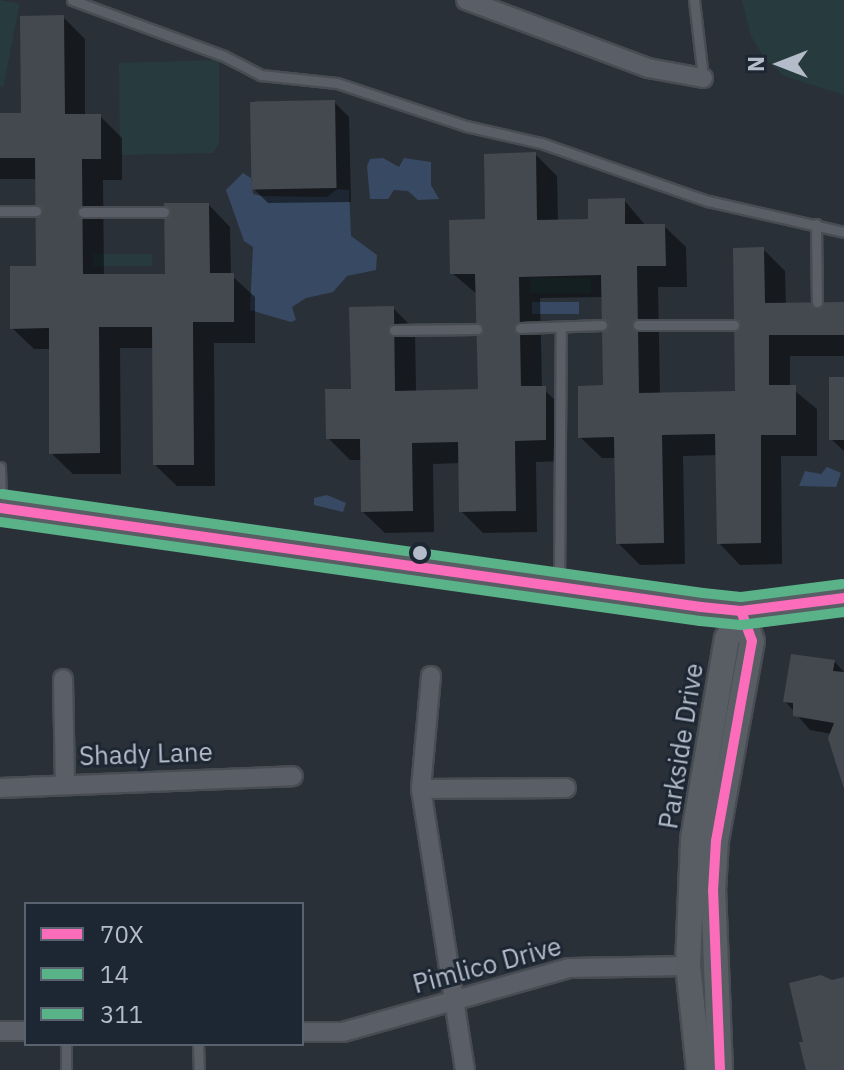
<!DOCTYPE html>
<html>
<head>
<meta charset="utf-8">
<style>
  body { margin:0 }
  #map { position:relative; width:844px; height:1070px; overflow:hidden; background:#2a3038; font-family:"IBM Plex Sans",sans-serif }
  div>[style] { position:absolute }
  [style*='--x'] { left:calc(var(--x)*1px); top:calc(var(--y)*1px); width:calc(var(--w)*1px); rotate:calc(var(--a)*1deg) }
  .green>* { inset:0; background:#273a3e; transform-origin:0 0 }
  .water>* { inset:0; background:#384963; transform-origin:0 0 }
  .shadow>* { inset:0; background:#0007 }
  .building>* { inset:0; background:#444950; transform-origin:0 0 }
  .roads { filter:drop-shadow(2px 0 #484c53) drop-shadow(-2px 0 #484c53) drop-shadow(0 2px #484c53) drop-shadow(0 -2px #484c53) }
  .lane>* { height:9px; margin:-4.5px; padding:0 4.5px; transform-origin:4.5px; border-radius:4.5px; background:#5a5e66 }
  .street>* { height:18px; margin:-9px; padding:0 9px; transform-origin:9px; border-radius:9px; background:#5a5e66 }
  .secondary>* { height:24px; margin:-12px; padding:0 12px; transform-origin:12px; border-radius:12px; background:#595d64 }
  .bus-1>* { height:10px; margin:-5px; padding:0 5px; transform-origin:5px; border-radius:5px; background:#fb6dba }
  .bus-2>* { height:10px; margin:-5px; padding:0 5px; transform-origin:5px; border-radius:5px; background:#5ab289 }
  .bus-3>* { height:10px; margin:-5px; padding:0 5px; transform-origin:5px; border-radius:5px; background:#5ab289 }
  .dots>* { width:22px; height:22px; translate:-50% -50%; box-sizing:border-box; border:4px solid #1d2633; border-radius:50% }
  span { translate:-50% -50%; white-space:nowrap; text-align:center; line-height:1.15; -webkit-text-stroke:6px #1d2633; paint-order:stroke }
  .street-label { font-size:26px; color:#b4bcc9 }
  .legend { position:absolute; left:24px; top:902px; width:280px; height:144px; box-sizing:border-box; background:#1d2633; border:2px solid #59626f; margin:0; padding:10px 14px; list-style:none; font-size:24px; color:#b4bcc9 }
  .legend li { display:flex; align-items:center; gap:16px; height:40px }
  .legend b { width:40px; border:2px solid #59626f }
  .north { position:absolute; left:740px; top:24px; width:80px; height:80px; -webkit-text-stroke:6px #1d2633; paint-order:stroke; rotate:270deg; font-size:22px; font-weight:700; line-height:32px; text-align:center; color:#b4bcc9 }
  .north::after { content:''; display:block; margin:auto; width:28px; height:36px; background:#b4bcc9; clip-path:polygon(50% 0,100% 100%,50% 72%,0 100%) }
</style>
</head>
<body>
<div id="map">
  <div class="green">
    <i style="left:0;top:0;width:20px;height:85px;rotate:11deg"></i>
    <i style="clip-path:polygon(742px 0,844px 0,844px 95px,784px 76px,765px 59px,751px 36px)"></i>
    <i style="clip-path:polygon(219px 60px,219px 143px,213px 153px,120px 155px,119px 63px)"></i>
    <i style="left:93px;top:254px;width:59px;height:12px"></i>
    <i style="left:530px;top:278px;width:61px;height:15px"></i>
  </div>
  <div class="water">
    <i style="clip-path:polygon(383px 158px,399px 167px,404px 158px,431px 162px,431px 185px,439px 199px,418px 200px,408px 191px,394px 190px,388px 199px,370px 199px,367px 166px,370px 159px)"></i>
    <i style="clip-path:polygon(243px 173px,251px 178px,253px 194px,262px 196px,327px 197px,337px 189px,349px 190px,351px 236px,377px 255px,376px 270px,347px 276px,333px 292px,306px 298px,292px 307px,296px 320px,291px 322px,250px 310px,253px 247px,244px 241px,226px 190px)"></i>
    <i style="left:532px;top:302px;width:47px;height:12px"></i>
    <i style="clip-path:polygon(827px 467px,841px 473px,836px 487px,799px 486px,805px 471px,821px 474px)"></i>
    <i style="clip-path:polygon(327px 495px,346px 503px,343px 512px,314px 505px,314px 498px)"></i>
  </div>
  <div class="shadow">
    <i style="clip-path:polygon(63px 17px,85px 39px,85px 116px,100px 116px,122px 138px,122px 180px,103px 180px,104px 276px,167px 276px,209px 205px,230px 227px,231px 275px,255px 297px,255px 343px,214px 343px,215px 486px,177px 486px,155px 465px,154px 348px,120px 348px,121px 474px,73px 474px,51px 453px,51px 349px,34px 349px,12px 328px,38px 268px,37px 179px,0 179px,0 115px,23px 115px)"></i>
    <i style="clip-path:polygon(334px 102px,349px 117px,351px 202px,268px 203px,253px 188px)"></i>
    <i style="clip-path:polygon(535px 154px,557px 176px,558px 222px,590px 221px,624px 200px,646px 226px,664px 226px,686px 247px,687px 287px,658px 287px,660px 395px,737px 393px,763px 249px,785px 271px,786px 305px,844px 304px,844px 356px,790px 356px,790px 387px,817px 409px,817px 456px,781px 456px,782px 564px,740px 565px,719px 543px,717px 455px,683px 456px,685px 564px,640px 565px,618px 543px,617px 458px,602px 458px,580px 437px,605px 387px,603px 297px,540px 298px,542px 388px,566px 410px,567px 461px,536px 462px,537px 532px,483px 533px,461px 511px,460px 463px,433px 464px,434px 532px,385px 533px,363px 512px,362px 460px,350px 460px,328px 438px,393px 308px,415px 330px,416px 392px,480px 391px,478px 295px,452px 273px)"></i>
    <i style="clip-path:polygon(844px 380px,844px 451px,831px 439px)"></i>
    <i style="clip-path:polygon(834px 661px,844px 672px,844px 789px,832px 734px,810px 730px,785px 701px)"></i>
  </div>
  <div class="building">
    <i style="clip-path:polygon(64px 15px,65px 114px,101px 114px,101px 159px,82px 159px,83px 274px,165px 274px,164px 203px,209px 203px,210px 273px,234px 273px,234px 322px,193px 322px,194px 465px,153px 465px,152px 327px,99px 327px,100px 453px,49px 454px,49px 328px,10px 329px,10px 266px,36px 266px,35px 158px,0 158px,0 113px,21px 113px,20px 16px)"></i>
    <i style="left:335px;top:100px;width:88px;height:85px;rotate:89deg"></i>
    <i style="clip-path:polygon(536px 152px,537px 220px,588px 219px,588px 199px,625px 198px,625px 224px,665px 224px,666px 266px,637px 266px,639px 393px,735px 391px,733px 248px,764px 247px,765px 303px,844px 302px,844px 335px,769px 335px,769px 385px,796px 385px,796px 435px,761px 435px,761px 543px,717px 544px,715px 434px,662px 435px,664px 543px,616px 544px,614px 437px,578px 438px,578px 386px,603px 385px,601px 275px,519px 277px,521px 386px,546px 386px,546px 440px,515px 441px,516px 511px,459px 512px,458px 442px,412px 443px,413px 511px,361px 512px,360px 439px,326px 439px,325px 389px,351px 389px,349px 307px,394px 306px,395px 391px,478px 389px,475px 274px,450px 274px,449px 220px,485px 219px,484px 154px)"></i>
    <i style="left:829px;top:377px;width:15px;height:63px"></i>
    <i style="clip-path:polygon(791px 654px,835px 660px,833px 671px,844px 672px,844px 789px,828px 738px,834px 723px,793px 716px,793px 703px,783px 702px)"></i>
    <i style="clip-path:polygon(821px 975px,832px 980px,844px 977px,844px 1070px,806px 1070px,799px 1042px,803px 1042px,789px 983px)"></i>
  </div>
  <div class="roads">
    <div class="lane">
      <i style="--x:72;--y:0;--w:162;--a:20.2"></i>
      <i style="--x:224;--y:56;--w:42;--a:27.2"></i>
      <i style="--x:261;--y:75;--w:76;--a:6"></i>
      <i style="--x:337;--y:83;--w:136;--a:18.4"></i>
      <i style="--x:466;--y:126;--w:77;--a:12.8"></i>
      <i style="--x:541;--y:143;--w:177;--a:19.2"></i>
      <i style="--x:708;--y:201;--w:139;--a:12.8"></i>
      <i style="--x:694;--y:0;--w:79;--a:83.4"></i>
      <i style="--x:0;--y:211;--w:36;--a:0"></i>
      <i style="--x:83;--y:212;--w:81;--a:0"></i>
      <i style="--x:816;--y:224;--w:78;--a:89.3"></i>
      <i style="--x:638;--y:325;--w:96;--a:0"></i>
      <i style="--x:520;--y:328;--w:82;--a:-2.1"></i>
      <i style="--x:394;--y:330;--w:83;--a:-0.7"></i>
      <i style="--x:0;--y:467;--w:41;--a:88.6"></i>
      <i style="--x:559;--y:587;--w:260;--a:-89.6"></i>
      <i style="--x:66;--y:1044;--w:26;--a:90"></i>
      <i style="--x:198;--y:1044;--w:26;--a:88"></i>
    </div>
    <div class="street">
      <i style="--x:466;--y:0;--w:194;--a:20.5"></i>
      <i style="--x:648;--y:68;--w:56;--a:10.3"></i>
      <i style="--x:431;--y:676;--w:113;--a:95.1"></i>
      <i style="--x:421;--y:789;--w:284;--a:81.1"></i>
      <i style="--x:63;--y:679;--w:103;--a:88.9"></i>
      <i style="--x:0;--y:788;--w:293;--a:-2.3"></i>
      <i style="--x:421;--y:789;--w:145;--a:-0.4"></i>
      <i style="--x:0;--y:1031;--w:26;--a:0"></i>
      <i style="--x:302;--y:1032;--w:41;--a:0"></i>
      <i style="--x:343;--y:1032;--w:235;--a:-15.8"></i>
      <i style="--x:569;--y:968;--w:119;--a:-1"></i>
    </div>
    <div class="secondary">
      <i style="--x:0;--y:508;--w:708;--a:8.04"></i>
      <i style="--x:701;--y:607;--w:40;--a:5.7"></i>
      <i style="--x:741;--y:611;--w:104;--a:-7.2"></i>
      <i style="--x:699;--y:1070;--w:105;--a:-96"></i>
      <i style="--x:688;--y:966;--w:127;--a:-87.7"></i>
      <i style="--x:693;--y:839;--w:203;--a:-80.4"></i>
      <i style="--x:727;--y:639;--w:31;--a:-63"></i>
      <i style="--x:720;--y:1070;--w:179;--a:-92.2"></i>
      <i style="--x:713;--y:891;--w:50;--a:-86.6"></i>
      <i style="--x:716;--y:841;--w:203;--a:-79.8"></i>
      <i style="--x:752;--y:641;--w:32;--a:-110"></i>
    </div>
  </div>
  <div class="bus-1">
    <i style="--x:0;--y:508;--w:708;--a:8.04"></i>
    <i style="--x:701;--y:607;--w:40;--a:5.7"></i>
    <i style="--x:741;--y:611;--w:104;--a:-7.2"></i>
    <i style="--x:720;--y:1070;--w:179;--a:-92.2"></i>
    <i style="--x:713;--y:891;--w:50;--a:-86.6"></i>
    <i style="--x:716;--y:841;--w:203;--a:-79.8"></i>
    <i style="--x:752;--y:641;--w:32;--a:-110"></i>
  </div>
  <div class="bus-2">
    <i style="--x:0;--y:522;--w:707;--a:8.05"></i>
    <i style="--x:700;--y:621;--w:41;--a:5.6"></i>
    <i style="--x:741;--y:625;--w:104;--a:-7.2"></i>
  </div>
  <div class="bus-3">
    <i style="--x:2;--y:494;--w:708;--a:8.04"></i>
    <i style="--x:703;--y:593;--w:38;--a:6"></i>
    <i style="--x:741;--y:597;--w:102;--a:-7.3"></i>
  </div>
  <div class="dots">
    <i style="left:420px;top:553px;background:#b4bcc9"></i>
  </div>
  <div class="street-label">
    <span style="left:681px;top:746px;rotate:-81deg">Parkside Drive</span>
    <span style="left:146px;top:754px;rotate:-2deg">Shady Lane</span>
    <span style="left:487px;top:965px;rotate:-15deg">Pimlico Drive</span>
  </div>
  <ul class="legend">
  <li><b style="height:10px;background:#fb6dba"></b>70X</li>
  <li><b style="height:10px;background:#5ab289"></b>14</li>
  <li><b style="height:10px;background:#5ab289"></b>311</li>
  </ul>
  <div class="north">N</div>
</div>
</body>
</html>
